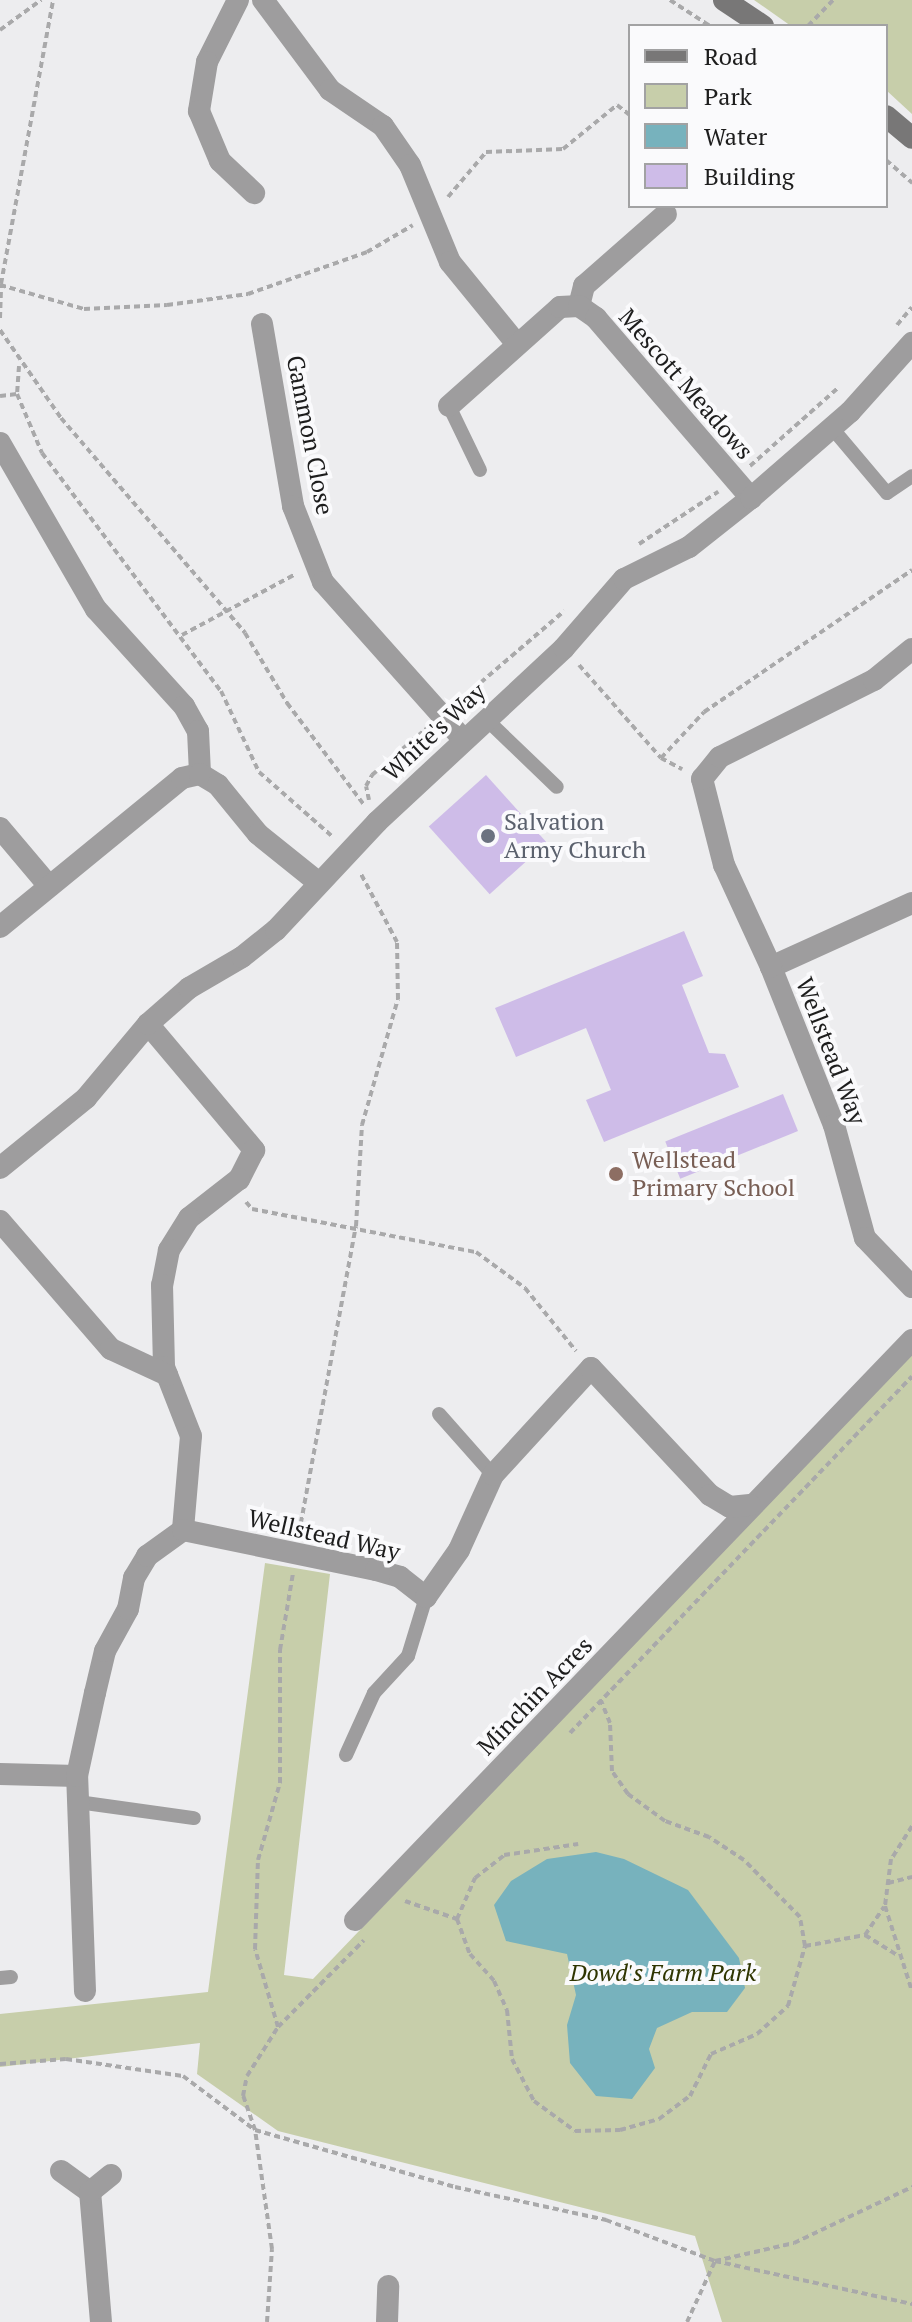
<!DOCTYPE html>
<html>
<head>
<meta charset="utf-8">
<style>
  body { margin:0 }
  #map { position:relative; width:912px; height:2322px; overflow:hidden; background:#ededef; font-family:"PT Serif",serif }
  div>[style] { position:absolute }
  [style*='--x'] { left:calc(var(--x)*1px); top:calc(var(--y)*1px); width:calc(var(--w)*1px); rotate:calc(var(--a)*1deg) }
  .green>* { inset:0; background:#c7ceaa }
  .water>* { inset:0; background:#77b2bd }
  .building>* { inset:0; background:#cebce8; transform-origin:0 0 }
  .path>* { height:4px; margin-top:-2px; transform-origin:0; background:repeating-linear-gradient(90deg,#a9a9aa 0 6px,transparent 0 10px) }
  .service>* { height:14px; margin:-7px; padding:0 7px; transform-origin:7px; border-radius:7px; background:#9e9d9e }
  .minor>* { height:22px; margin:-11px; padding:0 11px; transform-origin:11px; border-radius:11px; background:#9e9d9e }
  .secondary>* { height:22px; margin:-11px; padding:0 11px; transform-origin:11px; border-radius:11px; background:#787777 }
  .dots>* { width:22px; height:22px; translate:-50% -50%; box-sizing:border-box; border:4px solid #fafafc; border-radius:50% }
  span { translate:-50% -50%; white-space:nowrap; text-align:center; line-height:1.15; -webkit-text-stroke:8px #fafafc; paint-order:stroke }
  .street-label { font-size:24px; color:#1d1d1d }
  .worship-label { font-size:24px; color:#5b616d }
  .left { translate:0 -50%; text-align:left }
  .education-label { font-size:24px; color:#785e54 }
  .park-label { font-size:24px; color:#2f3500; font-style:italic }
  .legend { position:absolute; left:628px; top:24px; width:260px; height:184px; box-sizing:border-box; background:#fafafc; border:2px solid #a2a2a3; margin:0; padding:10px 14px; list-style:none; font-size:24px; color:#1d1d1d }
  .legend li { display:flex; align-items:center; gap:16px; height:40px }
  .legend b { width:40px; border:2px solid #a2a2a3 }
</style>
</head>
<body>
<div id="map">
  <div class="green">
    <i style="clip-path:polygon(754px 0,912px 0,912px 114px,886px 90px,886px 26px,791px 26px)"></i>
    <i style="clip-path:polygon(912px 1354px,912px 2322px,722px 2322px,695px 2236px,278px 2131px,197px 2074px,200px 2043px,0 2067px,0 2014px,208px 1992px,265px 1563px,330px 1574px,284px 1975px,313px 1979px)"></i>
  </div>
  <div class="water">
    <i style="clip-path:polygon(596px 1852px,624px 1859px,688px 1890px,739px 1958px,745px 1988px,727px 2012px,692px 2012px,657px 2028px,649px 2049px,655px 2068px,632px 2099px,596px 2096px,570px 2063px,567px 2025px,576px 1995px,567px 1954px,506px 1941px,494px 1905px,511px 1881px,547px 1859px)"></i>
  </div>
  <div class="building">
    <i style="left:486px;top:775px;width:91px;height:77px;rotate:48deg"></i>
    <i style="clip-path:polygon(684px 931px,703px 976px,682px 985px,709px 1053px,725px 1054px,739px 1087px,604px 1142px,586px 1100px,611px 1090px,586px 1028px,516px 1057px,495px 1008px)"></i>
    <i style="left:783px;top:1094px;width:40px;height:127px;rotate:68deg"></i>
  </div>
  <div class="path">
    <i style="--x:670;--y:0;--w:48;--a:33"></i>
    <i style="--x:808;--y:26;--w:36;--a:-46"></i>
    <i style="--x:0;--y:30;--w:51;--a:-36.2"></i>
    <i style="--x:886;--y:160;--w:35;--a:41"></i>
    <i style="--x:448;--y:197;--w:59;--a:-49.8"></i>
    <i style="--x:486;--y:152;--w:77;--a:-2.2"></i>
    <i style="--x:563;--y:149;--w:70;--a:-39.2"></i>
    <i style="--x:617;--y:105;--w:16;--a:38"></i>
    <i style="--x:0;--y:285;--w:87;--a:15.9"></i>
    <i style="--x:84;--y:309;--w:83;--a:-2.8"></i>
    <i style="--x:167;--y:305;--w:82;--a:-7.7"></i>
    <i style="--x:248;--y:294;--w:126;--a:-19.4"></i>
    <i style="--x:367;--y:252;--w:53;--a:-30.4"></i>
    <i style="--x:0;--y:318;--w:34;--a:-88"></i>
    <i style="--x:1;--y:284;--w:289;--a:-79.6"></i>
    <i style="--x:897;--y:325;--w:23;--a:-50"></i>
    <i style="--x:0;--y:330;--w:107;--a:55.3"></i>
    <i style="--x:61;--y:418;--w:283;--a:49.4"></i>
    <i style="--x:245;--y:633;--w:82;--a:59"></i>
    <i style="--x:287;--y:703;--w:129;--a:52.9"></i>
    <i style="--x:19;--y:366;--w:28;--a:94"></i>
    <i style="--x:17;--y:394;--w:64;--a:67"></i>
    <i style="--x:42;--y:453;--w:298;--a:53.1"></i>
    <i style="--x:221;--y:691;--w:89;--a:64.9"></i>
    <i style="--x:259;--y:772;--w:98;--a:41.3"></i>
    <i style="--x:0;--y:396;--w:17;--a:-7"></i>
    <i style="--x:750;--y:466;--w:119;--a:-41.6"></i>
    <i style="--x:639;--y:544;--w:95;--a:-33.4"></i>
    <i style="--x:182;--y:635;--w:129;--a:-28.2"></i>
    <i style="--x:579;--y:665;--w:124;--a:48.6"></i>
    <i style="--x:661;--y:758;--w:24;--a:28"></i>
    <i style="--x:458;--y:702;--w:140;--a:-40.6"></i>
    <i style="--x:661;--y:758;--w:63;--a:-46.9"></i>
    <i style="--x:704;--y:712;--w:252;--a:-34.3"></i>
    <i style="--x:369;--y:800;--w:14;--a:-102"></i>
    <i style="--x:366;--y:786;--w:13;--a:-61"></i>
    <i style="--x:372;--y:775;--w:72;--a:-40.5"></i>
    <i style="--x:246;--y:1202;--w:9;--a:49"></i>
    <i style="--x:252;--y:1209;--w:228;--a:10.9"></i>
    <i style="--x:476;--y:1252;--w:61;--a:36.3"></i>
    <i style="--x:525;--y:1288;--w:81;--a:51"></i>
    <i style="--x:299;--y:1533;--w:312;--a:-79.5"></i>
    <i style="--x:356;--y:1226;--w:101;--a:-86.6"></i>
    <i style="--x:362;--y:1125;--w:131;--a:-74.1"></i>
    <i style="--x:398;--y:999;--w:57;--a:-91"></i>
    <i style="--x:397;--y:942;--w:77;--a:-117.9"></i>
    <i style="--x:570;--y:1733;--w:494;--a:-46.2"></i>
    <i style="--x:912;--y:1826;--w:39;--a:122"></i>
    <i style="--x:891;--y:1859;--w:47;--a:97.3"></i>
    <i style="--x:885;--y:1906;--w:89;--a:72.4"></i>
    <i style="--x:888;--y:1883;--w:25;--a:-14"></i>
    <i style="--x:405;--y:1901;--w:55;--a:19.1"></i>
    <i style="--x:457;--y:1919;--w:37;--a:70"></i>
    <i style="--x:470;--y:1954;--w:36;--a:48"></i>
    <i style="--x:494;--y:1981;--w:32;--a:66"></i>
    <i style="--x:507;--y:2010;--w:49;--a:84.2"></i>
    <i style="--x:512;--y:2059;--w:47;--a:62.4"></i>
    <i style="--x:534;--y:2101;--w:51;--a:36.2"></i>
    <i style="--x:575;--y:2131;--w:45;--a:-1.3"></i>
    <i style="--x:620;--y:2130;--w:41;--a:-15.8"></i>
    <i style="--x:659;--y:2119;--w:39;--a:-37"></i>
    <i style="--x:690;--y:2096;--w:47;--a:-63.4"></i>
    <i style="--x:711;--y:2054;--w:50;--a:-23.5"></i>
    <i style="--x:757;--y:2034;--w:42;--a:-42.1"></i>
    <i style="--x:788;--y:2006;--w:62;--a:-74.2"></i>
    <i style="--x:805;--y:1946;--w:29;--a:-100"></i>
    <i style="--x:800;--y:1917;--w:80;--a:-134.5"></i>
    <i style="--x:744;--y:1860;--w:42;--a:-146.7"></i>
    <i style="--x:709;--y:1837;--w:47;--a:-160"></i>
    <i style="--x:665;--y:1821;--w:46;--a:-143.9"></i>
    <i style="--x:628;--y:1794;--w:28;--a:-125"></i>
    <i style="--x:612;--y:1771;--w:48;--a:-92.4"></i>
    <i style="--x:610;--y:1723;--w:24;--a:-112"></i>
    <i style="--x:457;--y:1919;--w:45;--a:-66.3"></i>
    <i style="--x:475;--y:1878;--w:37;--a:-38"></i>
    <i style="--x:504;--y:1855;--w:75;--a:-8.5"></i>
    <i style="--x:865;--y:1935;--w:34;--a:-56"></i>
    <i style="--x:805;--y:1946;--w:61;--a:-10.4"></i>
    <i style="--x:865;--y:1935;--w:38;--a:32"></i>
    <i style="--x:278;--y:2027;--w:122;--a:-45.3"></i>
    <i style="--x:0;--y:2064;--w:66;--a:-4.3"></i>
    <i style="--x:66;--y:2059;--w:118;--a:8.3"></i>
    <i style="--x:183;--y:2076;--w:90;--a:36.9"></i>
    <i style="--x:255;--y:2130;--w:208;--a:15.9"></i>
    <i style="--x:455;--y:2187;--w:155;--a:12.3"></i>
    <i style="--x:606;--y:2220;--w:116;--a:20.6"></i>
    <i style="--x:715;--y:2261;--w:81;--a:-12.8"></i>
    <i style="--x:794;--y:2243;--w:131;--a:-25.4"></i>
    <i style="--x:267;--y:2322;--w:73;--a:-86.1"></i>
    <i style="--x:272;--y:2249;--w:120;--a:-98.1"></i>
    <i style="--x:255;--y:2130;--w:36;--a:-109"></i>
    <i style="--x:243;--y:2096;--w:20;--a:-79"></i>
    <i style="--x:247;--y:2076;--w:58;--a:-57.7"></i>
    <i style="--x:278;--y:2027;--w:81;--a:-106.4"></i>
    <i style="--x:255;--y:1949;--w:89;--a:-88.1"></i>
    <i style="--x:258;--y:1860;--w:80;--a:-74.1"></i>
    <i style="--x:280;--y:1783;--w:133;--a:-90"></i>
    <i style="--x:280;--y:1650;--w:78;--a:-80.4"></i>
    <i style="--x:687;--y:2322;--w:67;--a:-65.3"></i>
    <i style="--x:715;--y:2261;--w:202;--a:12.3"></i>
  </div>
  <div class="service">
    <i style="--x:449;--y:406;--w:71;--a:64.2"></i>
    <i style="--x:832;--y:428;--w:85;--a:49.8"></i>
    <i style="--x:887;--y:493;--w:30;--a:-34"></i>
    <i style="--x:486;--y:719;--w:98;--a:43.8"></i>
    <i style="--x:439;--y:1414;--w:81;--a:48.5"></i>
    <i style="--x:346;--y:1755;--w:68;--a:-65.7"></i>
    <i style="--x:374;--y:1693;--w:50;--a:-47.4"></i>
    <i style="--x:408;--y:1656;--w:62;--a:-73"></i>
    <i style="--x:78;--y:1802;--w:117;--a:7.9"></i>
    <i style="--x:0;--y:1978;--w:11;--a:-5"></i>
  </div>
  <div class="minor">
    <i style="--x:238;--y:0;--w:69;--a:116.6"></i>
    <i style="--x:207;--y:62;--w:50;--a:99.3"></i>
    <i style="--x:199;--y:111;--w:54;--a:67.2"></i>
    <i style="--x:220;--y:161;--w:47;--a:43.3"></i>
    <i style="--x:263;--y:0;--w:112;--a:53.3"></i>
    <i style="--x:330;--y:90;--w:64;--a:34.2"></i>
    <i style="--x:383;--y:126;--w:47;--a:55.3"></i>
    <i style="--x:410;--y:165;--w:105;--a:67.6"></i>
    <i style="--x:450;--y:262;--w:104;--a:50.8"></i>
    <i style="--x:579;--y:306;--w:21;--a:-76"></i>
    <i style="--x:584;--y:286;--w:109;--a:-41.3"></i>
    <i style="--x:262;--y:324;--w:185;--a:80.3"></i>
    <i style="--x:293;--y:506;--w:82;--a:68.5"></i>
    <i style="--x:323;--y:582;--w:210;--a:48.3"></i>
    <i style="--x:449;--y:406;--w:149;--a:-41.7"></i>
    <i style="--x:560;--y:307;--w:19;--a:-3"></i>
    <i style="--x:579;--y:306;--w:21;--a:35"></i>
    <i style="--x:596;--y:318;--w:238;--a:49.3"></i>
    <i style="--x:0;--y:443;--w:192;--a:60"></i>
    <i style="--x:96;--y:609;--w:131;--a:47.8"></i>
    <i style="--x:184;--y:706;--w:29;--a:61"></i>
    <i style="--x:198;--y:731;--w:43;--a:87.3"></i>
    <i style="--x:0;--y:828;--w:76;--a:49.8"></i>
    <i style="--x:912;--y:903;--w:155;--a:155.6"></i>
    <i style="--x:771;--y:967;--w:170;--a:68.3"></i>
    <i style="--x:834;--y:1125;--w:117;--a:74.7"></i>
    <i style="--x:865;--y:1238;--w:68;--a:46.2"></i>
    <i style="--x:0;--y:927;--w:235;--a:-39.3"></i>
    <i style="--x:182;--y:778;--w:18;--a:-13"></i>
    <i style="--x:200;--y:774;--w:21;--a:31"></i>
    <i style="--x:218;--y:785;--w:63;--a:50.8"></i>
    <i style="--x:258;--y:834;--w:78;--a:38.8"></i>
    <i style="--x:771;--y:967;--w:112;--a:-114.7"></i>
    <i style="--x:724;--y:865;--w:89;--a:-104.3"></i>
    <i style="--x:702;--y:779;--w:28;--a:-51"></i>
    <i style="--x:720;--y:757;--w:172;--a:-26.6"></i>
    <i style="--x:874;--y:680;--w:49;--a:-39.2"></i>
    <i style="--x:148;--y:1024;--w:165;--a:49.9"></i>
    <i style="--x:254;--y:1150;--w:33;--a:117"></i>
    <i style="--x:239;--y:1179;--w:63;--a:142"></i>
    <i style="--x:189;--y:1218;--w:38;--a:122"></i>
    <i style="--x:169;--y:1250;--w:36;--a:101"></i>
    <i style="--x:162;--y:1285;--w:82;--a:88.6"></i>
    <i style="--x:164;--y:1367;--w:74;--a:68.6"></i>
    <i style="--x:191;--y:1436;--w:94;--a:94.9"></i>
    <i style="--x:0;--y:1168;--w:111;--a:-39.1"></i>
    <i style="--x:86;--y:1098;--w:97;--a:-50"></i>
    <i style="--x:148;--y:1024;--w:55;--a:-41.3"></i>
    <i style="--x:189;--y:988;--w:61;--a:-30.3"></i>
    <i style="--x:242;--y:957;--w:43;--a:-38.5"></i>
    <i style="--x:276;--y:930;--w:148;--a:-46.9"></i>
    <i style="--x:377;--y:822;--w:255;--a:-42.9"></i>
    <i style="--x:564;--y:648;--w:91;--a:-49"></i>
    <i style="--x:624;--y:579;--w:72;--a:-26.2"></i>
    <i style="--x:689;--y:547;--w:79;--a:-38.3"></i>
    <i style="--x:751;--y:498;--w:131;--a:-41"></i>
    <i style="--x:850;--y:412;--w:93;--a:-48.1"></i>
    <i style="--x:0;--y:1221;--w:169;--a:49.1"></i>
    <i style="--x:111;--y:1349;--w:62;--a:24.9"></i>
    <i style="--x:0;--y:1774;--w:77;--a:1.5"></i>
    <i style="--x:355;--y:1920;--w:804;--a:-46.16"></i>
    <i style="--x:85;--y:1991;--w:215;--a:-92.1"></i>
    <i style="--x:77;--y:1776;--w:85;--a:-77.8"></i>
    <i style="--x:95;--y:1693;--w:43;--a:-76.6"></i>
    <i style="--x:105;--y:1651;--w:48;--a:-61.3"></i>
    <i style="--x:128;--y:1609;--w:32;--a:-79"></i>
    <i style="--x:134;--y:1578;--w:26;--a:-59"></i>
    <i style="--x:147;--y:1556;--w:44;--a:-35.8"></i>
    <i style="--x:183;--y:1530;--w:197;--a:11.7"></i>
    <i style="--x:376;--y:1570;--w:25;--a:16"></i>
    <i style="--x:400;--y:1577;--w:33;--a:38"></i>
    <i style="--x:426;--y:1597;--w:57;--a:-54.9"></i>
    <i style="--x:459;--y:1550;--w:82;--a:-65.6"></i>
    <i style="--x:493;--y:1475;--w:145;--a:-47.5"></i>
    <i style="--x:591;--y:1368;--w:174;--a:46.9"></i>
    <i style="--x:710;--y:1495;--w:23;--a:31"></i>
    <i style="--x:730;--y:1507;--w:20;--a:-6"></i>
    <i style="--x:61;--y:2171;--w:36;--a:36"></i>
    <i style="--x:101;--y:2322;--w:130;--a:-94.8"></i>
    <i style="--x:90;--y:2192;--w:27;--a:-39"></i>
    <i style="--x:387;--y:2322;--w:36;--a:-88"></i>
  </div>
  <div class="secondary">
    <i style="--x:724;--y:0;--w:47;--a:33.7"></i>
    <i style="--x:886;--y:116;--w:34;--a:40"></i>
  </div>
  <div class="dots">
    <i style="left:488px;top:836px;background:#6b7280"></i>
    <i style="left:616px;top:1174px;background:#8d6e63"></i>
  </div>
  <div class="street-label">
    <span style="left:686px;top:384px;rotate:49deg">Mescott Meadows</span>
    <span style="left:310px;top:435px;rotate:79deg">Gammon Close</span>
    <span style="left:434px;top:732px;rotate:-43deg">White's Way</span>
    <span style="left:831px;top:1051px;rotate:69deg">Wellstead Way</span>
    <span style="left:324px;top:1535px;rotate:13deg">Wellstead Way</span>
    <span style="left:535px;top:1696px;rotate:-46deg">Minchin Acres</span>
  </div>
  <div class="worship-label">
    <span class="left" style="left:504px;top:836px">Salvation<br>Army Church</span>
  </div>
  <div class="education-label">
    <span class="left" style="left:632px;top:1174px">Wellstead<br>Primary School</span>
  </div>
  <div class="park-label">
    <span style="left:663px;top:1973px">Dowd's Farm Park</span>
  </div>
  <ul class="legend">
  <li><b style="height:10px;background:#787777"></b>Road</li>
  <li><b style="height:22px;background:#c7ceaa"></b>Park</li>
  <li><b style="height:22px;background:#77b2bd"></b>Water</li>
  <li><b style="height:22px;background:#cebce8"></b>Building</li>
  </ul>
</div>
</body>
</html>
